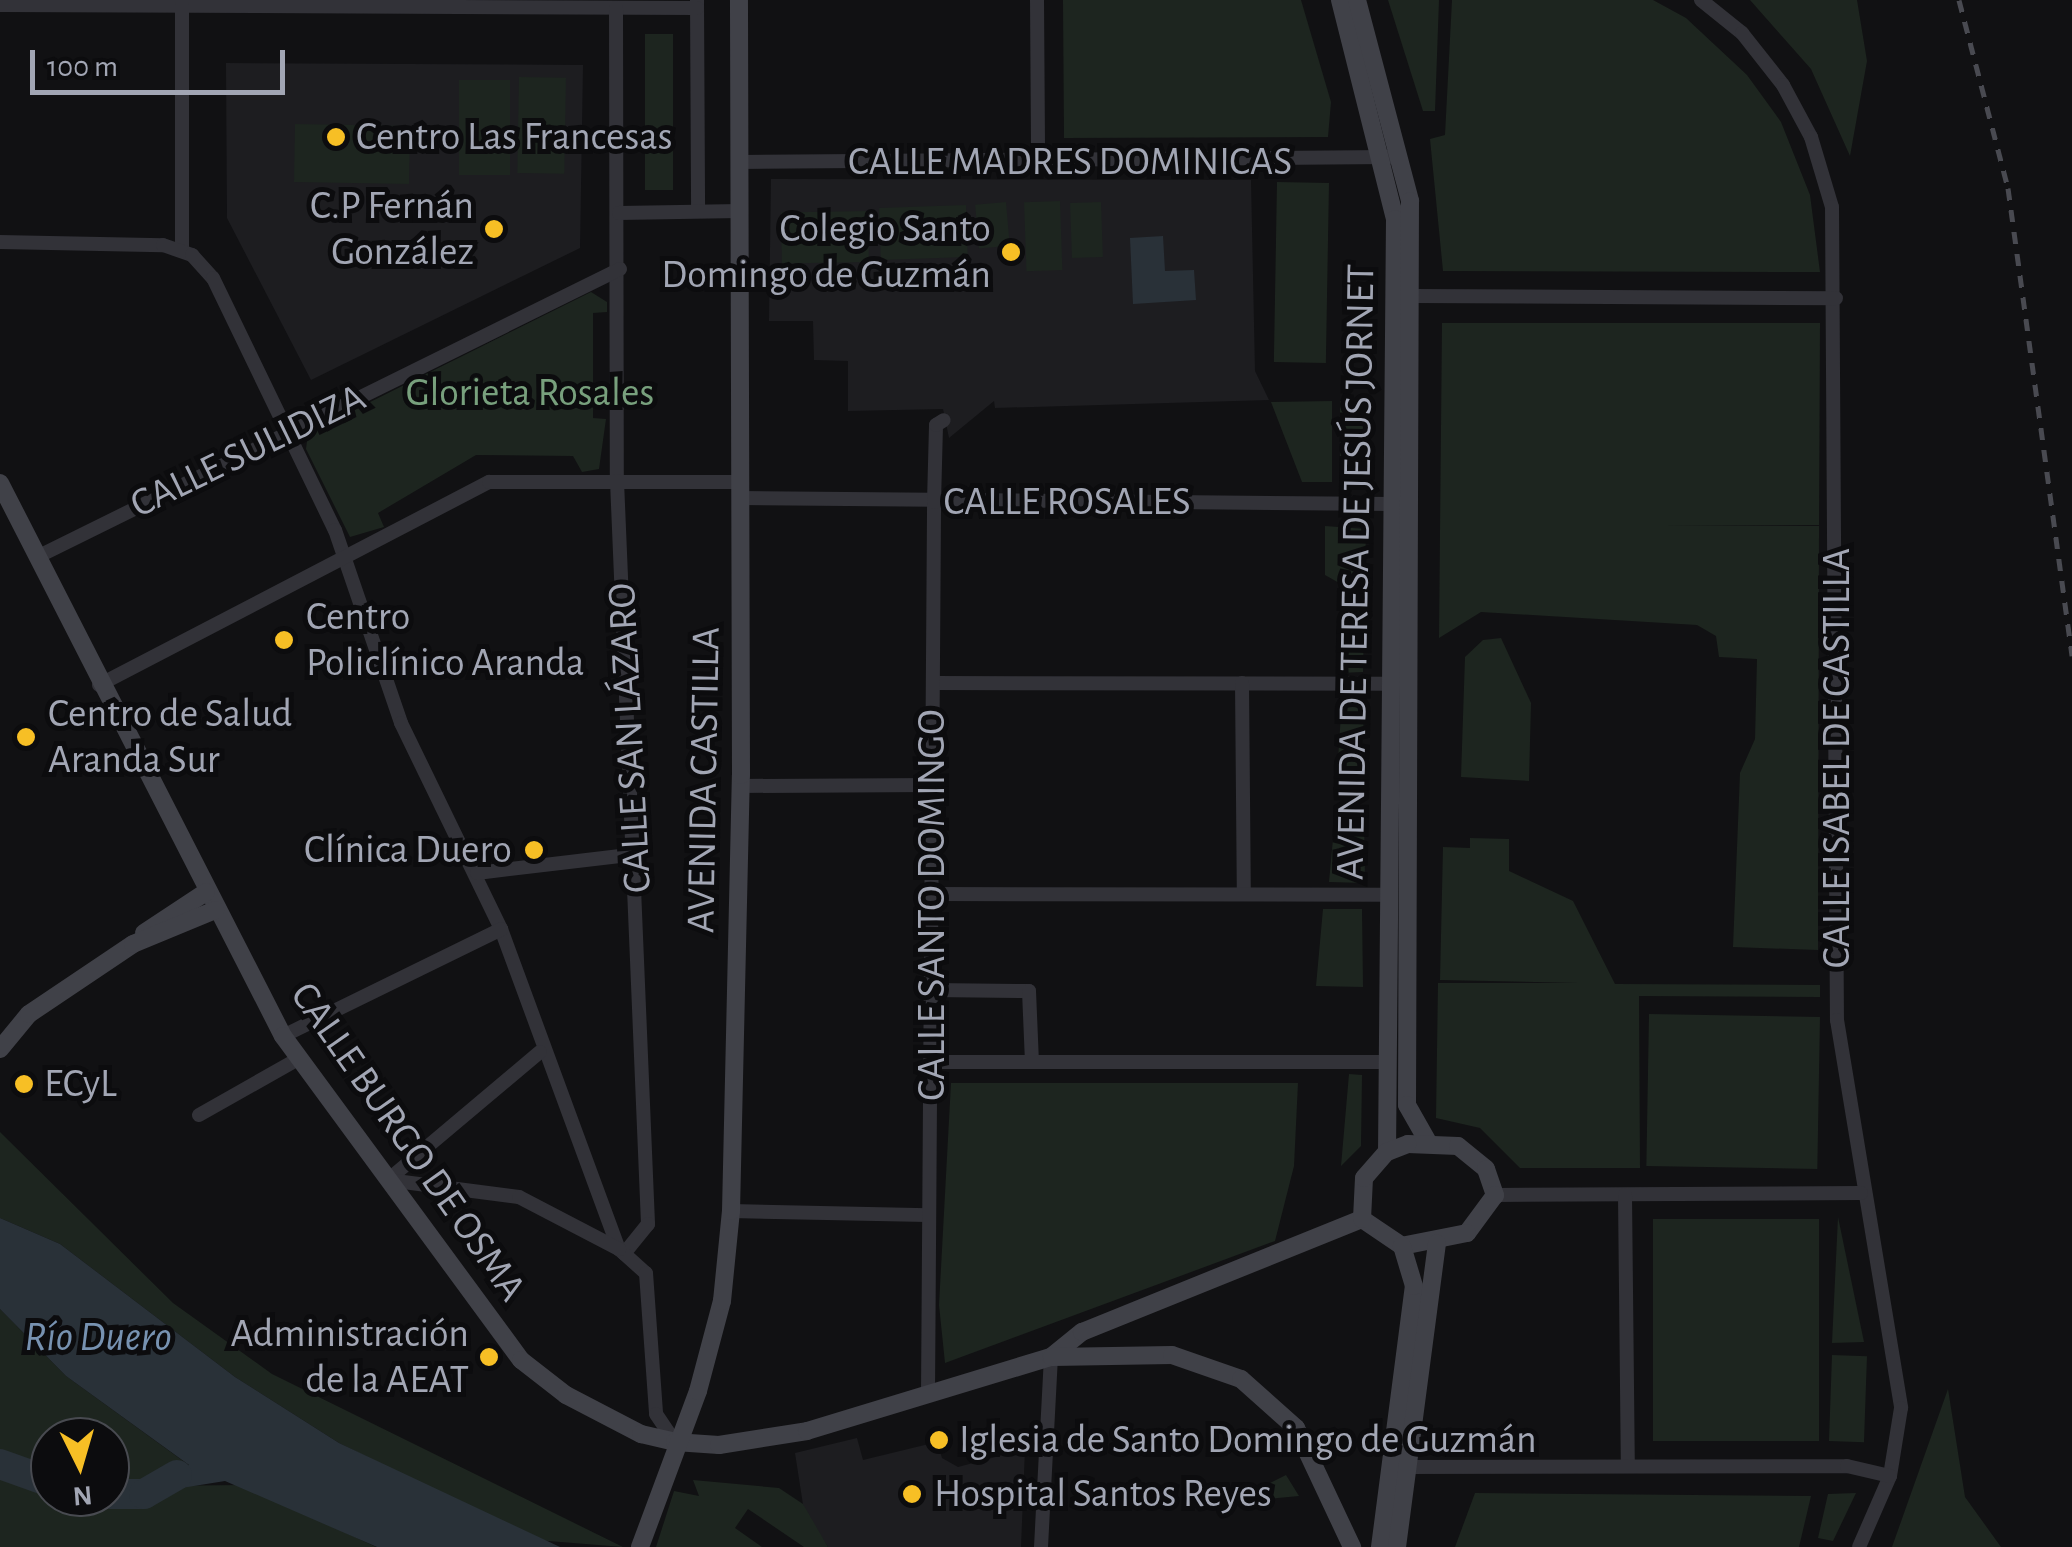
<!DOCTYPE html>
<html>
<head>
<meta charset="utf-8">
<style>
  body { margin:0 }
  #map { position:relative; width:2072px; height:1547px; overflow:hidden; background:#111113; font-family:"Alegreya Sans",sans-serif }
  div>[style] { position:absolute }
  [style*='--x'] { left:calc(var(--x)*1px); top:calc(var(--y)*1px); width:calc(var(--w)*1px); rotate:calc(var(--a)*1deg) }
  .built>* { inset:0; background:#1d1d20 }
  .green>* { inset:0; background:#1d251f; transform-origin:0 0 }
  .water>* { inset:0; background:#293138 }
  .river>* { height:30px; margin:-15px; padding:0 15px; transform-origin:15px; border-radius:15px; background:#293138 }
  .street>* { height:14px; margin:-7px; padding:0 7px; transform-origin:7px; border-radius:7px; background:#323238 }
  .secondary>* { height:18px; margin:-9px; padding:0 9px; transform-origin:9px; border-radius:9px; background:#404148 }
  .rail>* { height:5px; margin-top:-2.5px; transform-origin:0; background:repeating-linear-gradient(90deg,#494a51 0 12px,transparent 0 22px) }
  .dots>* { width:28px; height:28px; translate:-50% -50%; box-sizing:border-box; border:5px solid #0c0c0e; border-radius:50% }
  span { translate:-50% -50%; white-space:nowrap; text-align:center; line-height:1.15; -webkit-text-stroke:10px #0c0c0e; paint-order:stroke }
  .poi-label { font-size:40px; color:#a2a6b4 }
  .left { translate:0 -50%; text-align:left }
  .right { translate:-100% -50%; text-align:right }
  .street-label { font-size:40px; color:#a2a6b4 }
  .park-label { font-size:40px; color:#78a07d }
  .water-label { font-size:42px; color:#7792b1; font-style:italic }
  .north { position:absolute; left:30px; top:1417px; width:100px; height:100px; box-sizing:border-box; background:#0c0c0e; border:2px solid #484a50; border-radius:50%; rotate:175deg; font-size:28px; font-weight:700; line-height:40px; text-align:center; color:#a2a6b4 }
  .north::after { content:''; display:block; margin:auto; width:35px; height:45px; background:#f7bf25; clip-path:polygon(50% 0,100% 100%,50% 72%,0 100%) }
  .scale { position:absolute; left:30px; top:50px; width:255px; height:45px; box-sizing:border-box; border:5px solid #a2a6b4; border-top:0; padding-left:12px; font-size:30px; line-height:35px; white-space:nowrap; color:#a2a6b4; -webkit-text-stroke:8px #0c0c0e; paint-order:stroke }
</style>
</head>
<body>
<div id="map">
  <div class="built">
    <i style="clip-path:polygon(226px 63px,583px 65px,580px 248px,311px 380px,227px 218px)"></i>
    <i style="clip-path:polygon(771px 179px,1251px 180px,1255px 371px,1269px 400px,995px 408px,994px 401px,949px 438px,943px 409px,848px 411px,848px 361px,814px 360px,813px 321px,769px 321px)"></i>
    <i style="clip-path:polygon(857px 1438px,863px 1460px,937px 1442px,942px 1458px,958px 1467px,1025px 1449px,1021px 1547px,828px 1547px,804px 1511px,795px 1453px)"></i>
  </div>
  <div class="green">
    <i style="clip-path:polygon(1063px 0,1301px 0,1331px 102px,1328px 137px,1064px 138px)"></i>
    <i style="clip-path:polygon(1388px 0,1439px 0,1435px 111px,1423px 111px)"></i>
    <i style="clip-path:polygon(1452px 0,1653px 0,1686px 18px,1747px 75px,1781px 122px,1810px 195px,1820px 272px,1443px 271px,1430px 139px,1445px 135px)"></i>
    <i style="clip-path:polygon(1750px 0,1857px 0,1867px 61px,1850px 156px,1811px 69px)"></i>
    <i style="left:645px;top:34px;width:28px;height:156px"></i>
    <i style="left:519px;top:77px;width:47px;height:96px;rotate:1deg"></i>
    <i style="left:459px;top:80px;width:51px;height:95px"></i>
    <i style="left:295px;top:124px;width:115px;height:58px;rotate:1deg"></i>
    <i style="left:1277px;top:182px;width:52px;height:180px;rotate:1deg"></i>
    <i style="left:1060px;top:201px;width:69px;height:36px;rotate:88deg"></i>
    <i style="left:1006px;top:202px;width:44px;height:31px;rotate:85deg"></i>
    <i style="left:1101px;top:202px;width:55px;height:31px;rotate:88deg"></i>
    <i style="left:966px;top:205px;width:52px;height:87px;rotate:88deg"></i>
    <i style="left:868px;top:211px;width:51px;height:87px;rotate:89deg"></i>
    <i style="clip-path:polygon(591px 292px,607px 302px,607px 312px,593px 313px,593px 418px,606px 419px,599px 469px,582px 472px,573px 456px,476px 455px,378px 513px,384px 527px,350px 537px,306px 449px,308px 433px)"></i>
    <i style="clip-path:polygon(1442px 323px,1820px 323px,1819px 525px,1663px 526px,1819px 526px,1818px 950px,1733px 947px,1740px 773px,1755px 739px,1757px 659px,1719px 657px,1716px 636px,1697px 625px,1481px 612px,1439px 638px)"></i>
    <i style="clip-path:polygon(1332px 401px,1332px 482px,1302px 482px,1271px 402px)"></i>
    <i style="left:1340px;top:401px;width:26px;height:81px"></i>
    <i style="clip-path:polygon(1325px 526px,1366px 529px,1363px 672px,1339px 673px,1341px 584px,1325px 575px)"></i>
    <i style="clip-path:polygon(1501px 638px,1531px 703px,1529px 781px,1461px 777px,1465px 657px,1483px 640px)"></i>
    <i style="clip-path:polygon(1342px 698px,1364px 699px,1362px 792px,1336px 792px)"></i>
    <i style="clip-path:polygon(1335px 817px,1364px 818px,1365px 883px,1329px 882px)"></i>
    <i style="clip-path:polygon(1470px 838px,1509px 839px,1509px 871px,1573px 901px,1615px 984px,1820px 985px,1820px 997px,1639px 996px,1640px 1168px,1520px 1168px,1480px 1128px,1436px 1118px,1438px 983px,1578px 983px,1440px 980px,1443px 847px,1470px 848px)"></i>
    <i style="clip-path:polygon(1323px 909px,1362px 909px,1363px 987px,1316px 986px)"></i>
    <i style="left:1649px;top:1014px;width:171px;height:152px;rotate:1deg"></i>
    <i style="clip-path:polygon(1349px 1074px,1362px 1075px,1361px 1146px,1341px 1166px)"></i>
    <i style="clip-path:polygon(951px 1083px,1298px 1083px,1294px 1166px,1275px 1241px,945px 1363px,939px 1305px)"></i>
    <i style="clip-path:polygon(0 1132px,173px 1303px,272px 1374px,623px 1547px,536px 1540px,339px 1443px,235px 1377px,60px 1244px,0 1218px)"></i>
    <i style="clip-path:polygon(1838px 1217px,1864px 1342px,1832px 1343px)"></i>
    <i style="left:1653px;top:1219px;width:166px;height:222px"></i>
    <i style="clip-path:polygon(evenodd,0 1309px,66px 1376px,190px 1466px,147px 1486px,244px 1485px,376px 1547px,0 1547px,0 1309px,50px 1437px,110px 1437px,110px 1497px,50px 1497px,50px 1437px)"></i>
    <i style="left:1832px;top:1355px;width:35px;height:86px;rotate:2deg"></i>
    <i style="clip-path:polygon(1948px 1389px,1965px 1497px,2001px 1547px,1892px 1547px)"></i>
    <i style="clip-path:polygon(1286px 1475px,1299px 1496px,1207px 1505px,1208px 1493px,1262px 1487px)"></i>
    <i style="clip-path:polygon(693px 1480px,779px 1488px,803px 1504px,828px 1547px,804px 1547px,748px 1509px,735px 1528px,762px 1547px,656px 1547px,674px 1491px,699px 1496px)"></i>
    <i style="clip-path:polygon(1475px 1493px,1811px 1496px,1799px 1547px,1455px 1547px)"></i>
    <i style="clip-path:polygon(1856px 1493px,1833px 1541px,1818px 1538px,1828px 1494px)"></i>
  </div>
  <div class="water">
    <i style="clip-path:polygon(1163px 236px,1165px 271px,1194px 270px,1196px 300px,1133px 304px,1130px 238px)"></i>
    <i style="clip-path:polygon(0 1218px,60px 1244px,235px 1377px,339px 1443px,560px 1547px,377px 1547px,225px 1481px,144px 1494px,189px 1465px,66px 1376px,0 1309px)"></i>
  </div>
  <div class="river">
    <i style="--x:0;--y:1464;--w:53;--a:19.8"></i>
    <i style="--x:110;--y:1494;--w:34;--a:0"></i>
    <i style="--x:144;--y:1494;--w:38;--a:-30"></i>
  </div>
  <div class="street">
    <i style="--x:1037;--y:0;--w:163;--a:89.6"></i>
    <i style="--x:1701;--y:0;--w:53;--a:38.8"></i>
    <i style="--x:1742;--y:33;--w:66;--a:51.7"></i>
    <i style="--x:1783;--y:85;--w:59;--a:61.7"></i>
    <i style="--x:1811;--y:137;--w:73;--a:73.3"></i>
    <i style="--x:1832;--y:207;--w:813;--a:89.65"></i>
    <i style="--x:1837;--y:1020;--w:393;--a:80.6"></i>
    <i style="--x:1901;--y:1408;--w:69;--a:99.2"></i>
    <i style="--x:1890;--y:1476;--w:77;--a:113.6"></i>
    <i style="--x:697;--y:1;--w:210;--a:89.7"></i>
    <i style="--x:0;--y:5;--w:697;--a:0.25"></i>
    <i style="--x:182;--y:5;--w:245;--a:90"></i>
    <i style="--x:616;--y:8;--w:473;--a:89.9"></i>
    <i style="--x:617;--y:481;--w:744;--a:87.61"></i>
    <i style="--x:648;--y:1224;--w:38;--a:129"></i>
    <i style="--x:740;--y:162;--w:649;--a:-0.44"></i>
    <i style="--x:619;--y:213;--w:121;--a:-0.9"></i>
    <i style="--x:0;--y:242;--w:163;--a:1.1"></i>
    <i style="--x:163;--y:245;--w:31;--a:19"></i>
    <i style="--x:192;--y:255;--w:31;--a:48"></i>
    <i style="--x:213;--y:278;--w:280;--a:64.2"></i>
    <i style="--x:335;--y:530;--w:204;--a:71.1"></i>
    <i style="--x:401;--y:723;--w:229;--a:64.1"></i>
    <i style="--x:501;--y:929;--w:341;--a:69.8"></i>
    <i style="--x:619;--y:1249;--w:36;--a:42"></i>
    <i style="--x:646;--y:1273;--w:141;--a:85.9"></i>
    <i style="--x:656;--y:1414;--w:34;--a:56"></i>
    <i style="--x:1413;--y:296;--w:423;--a:0.3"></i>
    <i style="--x:740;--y:498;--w:653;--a:0.53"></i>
    <i style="--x:39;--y:556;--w:648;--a:-26.29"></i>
    <i style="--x:933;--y:683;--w:459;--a:0.1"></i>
    <i style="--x:1242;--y:683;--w:210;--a:89.5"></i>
    <i style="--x:99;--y:685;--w:440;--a:-27.5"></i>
    <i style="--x:489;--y:482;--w:251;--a:0"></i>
    <i style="--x:740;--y:786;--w:193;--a:-0.3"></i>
    <i style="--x:477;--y:873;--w:161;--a:-6.8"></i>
    <i style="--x:932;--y:894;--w:455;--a:0.1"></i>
    <i style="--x:932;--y:990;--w:97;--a:0.6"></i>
    <i style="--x:1029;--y:991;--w:71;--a:87.6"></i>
    <i style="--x:283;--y:1036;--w:243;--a:-26.1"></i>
    <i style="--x:931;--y:1062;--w:457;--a:0"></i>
    <i style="--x:199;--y:1115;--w:114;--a:-29.5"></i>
    <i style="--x:389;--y:1179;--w:197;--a:-40.1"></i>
    <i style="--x:388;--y:1180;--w:132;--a:7.4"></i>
    <i style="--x:519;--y:1197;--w:113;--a:27.5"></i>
    <i style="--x:1495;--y:1195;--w:366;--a:-0.3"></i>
    <i style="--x:1625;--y:1195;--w:271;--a:89.4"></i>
    <i style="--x:731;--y:1211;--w:197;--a:1.2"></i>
    <i style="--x:928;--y:1394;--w:892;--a:-89.61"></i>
    <i style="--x:934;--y:502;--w:77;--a:-88.5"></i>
    <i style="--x:936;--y:425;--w:9;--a:-32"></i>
    <i style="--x:1402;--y:1467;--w:445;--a:-0.1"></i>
    <i style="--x:1847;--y:1466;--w:44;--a:13.1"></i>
    <i style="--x:1041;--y:1547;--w:190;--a:-87"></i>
  </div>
  <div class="secondary">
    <i style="--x:1340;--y:0;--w:226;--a:75.9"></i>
    <i style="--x:1395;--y:219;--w:933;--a:90.49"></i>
    <i style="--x:1357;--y:0;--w:208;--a:75.2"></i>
    <i style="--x:1410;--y:201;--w:904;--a:90.19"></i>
    <i style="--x:1407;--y:1105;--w:43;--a:60.4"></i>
    <i style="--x:0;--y:483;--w:621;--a:62.9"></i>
    <i style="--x:283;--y:1036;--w:402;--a:53.7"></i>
    <i style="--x:521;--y:1360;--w:57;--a:37.9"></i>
    <i style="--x:566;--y:1395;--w:85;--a:27.5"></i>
    <i style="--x:641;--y:1434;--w:35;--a:13"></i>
    <i style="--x:675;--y:1442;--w:44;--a:3.9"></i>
    <i style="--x:719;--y:1445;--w:89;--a:-9"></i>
    <i style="--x:807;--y:1431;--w:255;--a:-16.9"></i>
    <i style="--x:1051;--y:1357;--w:40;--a:-39"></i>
    <i style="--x:1082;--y:1332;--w:302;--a:-22"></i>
    <i style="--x:144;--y:933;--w:74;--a:-33.5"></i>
    <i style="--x:0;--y:1049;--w:45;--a:-50.4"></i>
    <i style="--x:29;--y:1014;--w:125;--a:-33.9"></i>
    <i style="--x:133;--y:944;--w:89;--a:-22.5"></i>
    <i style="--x:1408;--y:1144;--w:50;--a:2.3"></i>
    <i style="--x:1458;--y:1146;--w:36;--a:39"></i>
    <i style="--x:1486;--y:1169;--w:28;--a:71"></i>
    <i style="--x:1495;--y:1195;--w:47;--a:126.4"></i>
    <i style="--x:1467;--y:1233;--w:66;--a:168.7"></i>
    <i style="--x:1402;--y:1246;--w:48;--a:-146"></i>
    <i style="--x:1362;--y:1219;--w:41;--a:-87.2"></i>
    <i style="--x:1364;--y:1178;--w:35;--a:-49"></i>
    <i style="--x:1387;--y:1152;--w:22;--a:-21"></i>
    <i style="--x:1052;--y:1357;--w:120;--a:-1"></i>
    <i style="--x:1172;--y:1355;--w:73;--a:19.2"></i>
    <i style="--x:1241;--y:1379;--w:74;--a:41.7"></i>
    <i style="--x:1296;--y:1428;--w:132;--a:64.8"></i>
    <i style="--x:640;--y:1547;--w:166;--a:-69.6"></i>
    <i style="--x:698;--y:1391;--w:93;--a:-75.1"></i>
    <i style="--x:722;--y:1301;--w:90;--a:-84.3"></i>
    <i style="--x:731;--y:1211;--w:436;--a:-88.7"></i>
    <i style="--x:741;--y:775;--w:775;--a:-90.15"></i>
    <i style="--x:1380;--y:1547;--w:263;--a:-82.6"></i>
    <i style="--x:1414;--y:1286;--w:42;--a:-106.7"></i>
    <i style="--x:1397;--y:1547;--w:306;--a:-82.5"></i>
  </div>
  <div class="rail">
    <i style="--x:1959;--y:0;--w:194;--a:75.4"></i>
    <i style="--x:2008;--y:188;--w:472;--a:82.2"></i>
  </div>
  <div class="dots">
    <i style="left:336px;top:137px;background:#f7bf25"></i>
    <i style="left:494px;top:229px;background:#f7bf25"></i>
    <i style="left:1011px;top:252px;background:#f7bf25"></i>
    <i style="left:284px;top:640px;background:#f7bf25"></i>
    <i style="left:26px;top:737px;background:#f7bf25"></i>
    <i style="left:534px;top:850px;background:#f7bf25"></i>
    <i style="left:24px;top:1084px;background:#f7bf25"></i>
    <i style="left:489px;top:1357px;background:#f7bf25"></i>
    <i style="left:939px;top:1440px;background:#f7bf25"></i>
    <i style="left:912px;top:1494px;background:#f7bf25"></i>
  </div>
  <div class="poi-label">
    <span class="left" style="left:356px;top:137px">Centro Las Francesas</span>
    <span class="right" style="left:474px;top:229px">C.P Fernán<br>González</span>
    <span class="right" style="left:991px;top:252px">Colegio Santo<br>Domingo de Guzmán</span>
    <span class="left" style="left:306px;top:640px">Centro<br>Policlínico Aranda</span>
    <span class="left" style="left:48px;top:737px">Centro de Salud<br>Aranda Sur</span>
    <span class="right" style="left:512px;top:850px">Clínica Duero</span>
    <span class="left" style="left:44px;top:1084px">ECyL</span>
    <span class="right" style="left:469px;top:1357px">Administración<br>de la AEAT</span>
    <span class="left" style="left:959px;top:1440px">Iglesia de Santo Domingo de Guzmán</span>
    <span class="left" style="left:934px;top:1494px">Hospital Santos Reyes</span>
  </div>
  <div class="street-label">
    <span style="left:1070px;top:162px">CALLE MADRES DOMINICAS</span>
    <span style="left:248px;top:451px;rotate:-26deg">CALLE SULIDIZA</span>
    <span style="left:1067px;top:502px">CALLE ROSALES</span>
    <span style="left:1356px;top:572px;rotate:-89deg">AVENIDA DE TERESA DE JESÚS JORNET</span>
    <span style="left:630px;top:738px;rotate:-93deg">CALLE SAN LÁZARO</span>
    <span style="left:1837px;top:758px;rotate:-90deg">CALLE ISABEL DE CASTILLA</span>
    <span style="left:704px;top:780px;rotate:-89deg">AVENIDA CASTILLA</span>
    <span style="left:932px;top:905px;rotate:-90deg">CALLE SANTO DOMINGO</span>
    <span style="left:408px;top:1142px;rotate:55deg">CALLE BURGO DE OSMA</span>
  </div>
  <div class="park-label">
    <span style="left:530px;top:393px">Glorieta Rosales</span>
  </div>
  <div class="water-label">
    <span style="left:98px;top:1337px">Río Duero</span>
  </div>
  <div class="north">N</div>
  <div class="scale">100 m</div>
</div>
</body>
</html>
